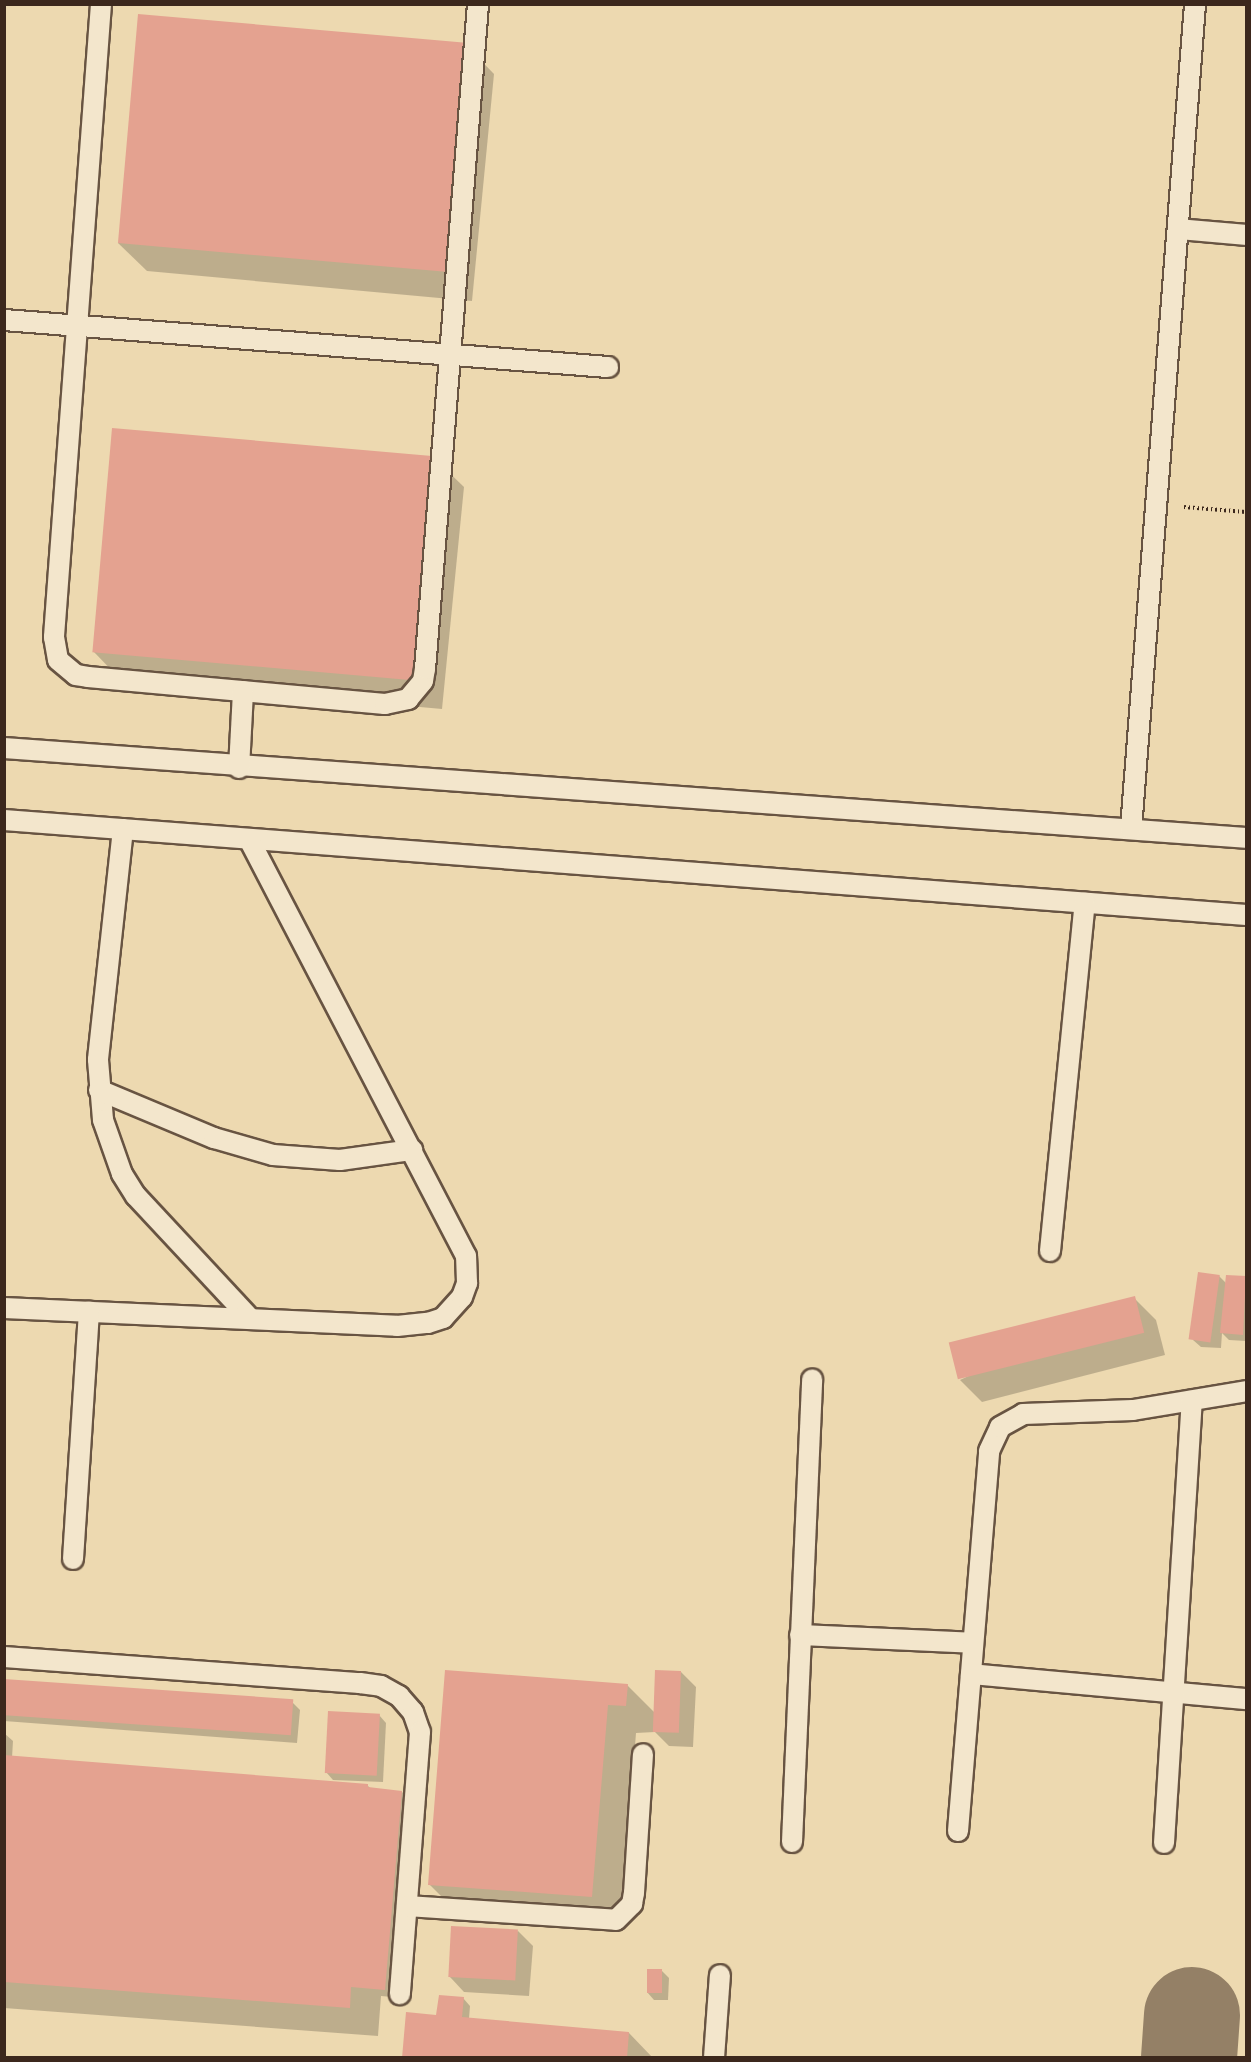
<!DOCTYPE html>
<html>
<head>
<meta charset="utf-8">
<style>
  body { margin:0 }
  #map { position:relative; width:1251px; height:2062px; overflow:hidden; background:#edd9b0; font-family:"IM FELL Double Pica",serif }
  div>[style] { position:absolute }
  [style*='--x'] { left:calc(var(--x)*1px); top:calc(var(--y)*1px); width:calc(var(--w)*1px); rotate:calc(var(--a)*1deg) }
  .shadow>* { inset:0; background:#0003 }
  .taxiway>* { height:96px; margin:-48px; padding:0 48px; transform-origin:48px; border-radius:48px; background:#948066 }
  .building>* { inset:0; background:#e4a290; transform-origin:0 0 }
  .path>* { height:4px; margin-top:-2px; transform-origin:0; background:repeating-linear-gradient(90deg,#3c281d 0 1.5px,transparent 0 4.5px) }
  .roads { filter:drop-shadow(2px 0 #685442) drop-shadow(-2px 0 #685442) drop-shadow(0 2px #685442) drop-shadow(0 -2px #685442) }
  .lane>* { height:20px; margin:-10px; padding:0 10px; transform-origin:10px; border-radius:10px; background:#f3e6cc }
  span { translate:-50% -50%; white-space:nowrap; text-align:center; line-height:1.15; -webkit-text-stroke:4.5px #f3e6cc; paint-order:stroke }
  .frame { position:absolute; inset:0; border:6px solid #3c281d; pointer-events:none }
</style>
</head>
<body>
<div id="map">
  <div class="shadow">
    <i style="clip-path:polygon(466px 45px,494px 74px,472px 301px,147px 271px,118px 243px)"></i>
    <i style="clip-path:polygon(435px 459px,464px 487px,442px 709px,121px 680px,93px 651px)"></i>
    <i style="clip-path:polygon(1219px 1276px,1226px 1283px,1227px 1277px,1246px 1278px,1246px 1341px,1229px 1340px,1222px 1333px,1221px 1348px,1201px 1347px,1193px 1340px)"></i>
    <i style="clip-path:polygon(1134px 1298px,1156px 1320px,1165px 1355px,982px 1402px,960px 1380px)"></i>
    <i style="clip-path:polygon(681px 1672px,696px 1687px,693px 1747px,669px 1746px,655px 1732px,636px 1733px,621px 1925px,458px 1913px,429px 1884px,627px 1685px,655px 1713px)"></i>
    <i style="clip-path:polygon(4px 1681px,292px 1702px,300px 1710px,297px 1743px,4px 1721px)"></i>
    <i style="clip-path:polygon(379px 1715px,386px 1723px,383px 1782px,333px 1780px,326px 1772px)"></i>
    <i style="clip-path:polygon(4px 1733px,13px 1741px,12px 1758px,367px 1785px,371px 1789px,402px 1792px,409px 1799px,392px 1997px,381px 1996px,378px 2036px,4px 2008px)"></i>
    <i style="clip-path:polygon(518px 1931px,533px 1946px,529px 1996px,464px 1992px,450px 1977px)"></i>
    <i style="clip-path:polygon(662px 1971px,669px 1978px,668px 2000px,654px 2000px,647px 1992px)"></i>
    <i style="clip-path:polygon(463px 1998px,470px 2006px,469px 2019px,629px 2033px,653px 2058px,404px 2058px)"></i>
  </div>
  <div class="taxiway">
    <i style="--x:1189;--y:2058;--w:43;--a:-86"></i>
  </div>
  <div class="building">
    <i style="left:138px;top:14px;width:329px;height:230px;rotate:5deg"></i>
    <i style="left:112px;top:428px;width:324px;height:225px;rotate:5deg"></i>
    <i style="left:1198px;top:1272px;width:22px;height:68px;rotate:8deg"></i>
    <i style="clip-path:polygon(1226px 1275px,1246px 1276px,1243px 1335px,1220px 1333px)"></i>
    <i style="left:1135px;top:1296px;width:38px;height:192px;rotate:76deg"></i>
    <i style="clip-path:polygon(445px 1670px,628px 1684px,626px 1706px,608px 1705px,592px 1897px,428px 1885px)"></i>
    <i style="left:655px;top:1670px;width:26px;height:62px;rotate:2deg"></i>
    <i style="left:4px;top:1679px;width:290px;height:36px;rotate:4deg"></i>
    <i style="left:328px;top:1711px;width:52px;height:62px;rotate:3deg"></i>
    <i style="clip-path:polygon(4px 1755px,368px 1784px,368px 1787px,402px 1791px,385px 1990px,351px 1987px,350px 2008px,4px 1982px)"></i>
    <i style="left:451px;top:1926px;width:67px;height:51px;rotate:3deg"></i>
    <i style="left:647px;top:1969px;width:15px;height:24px"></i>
    <i style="clip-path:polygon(439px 1995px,464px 1997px,462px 2017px,629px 2032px,627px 2058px,402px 2058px,406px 2012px,436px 2015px)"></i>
  </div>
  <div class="path">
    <i style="--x:1184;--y:507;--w:62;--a:4.6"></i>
  </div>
  <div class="roads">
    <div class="lane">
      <i style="--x:101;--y:4;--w:635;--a:94.25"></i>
      <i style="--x:54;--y:637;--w:23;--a:80"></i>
      <i style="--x:58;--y:660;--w:23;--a:40"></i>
      <i style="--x:76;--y:675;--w:12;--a:9"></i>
      <i style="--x:88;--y:677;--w:298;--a:5.2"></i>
      <i style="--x:385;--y:704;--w:24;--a:-12"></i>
      <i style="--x:408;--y:699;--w:23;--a:-50"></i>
      <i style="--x:423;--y:681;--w:12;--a:-81"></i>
      <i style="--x:425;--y:669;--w:667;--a:-85.44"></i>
      <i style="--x:1178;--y:229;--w:68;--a:5"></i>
      <i style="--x:4;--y:320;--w:606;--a:4.45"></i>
      <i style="--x:4;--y:748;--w:1245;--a:4.14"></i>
      <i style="--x:239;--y:768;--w:77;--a:-87"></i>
      <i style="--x:4;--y:820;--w:1246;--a:4.37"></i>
      <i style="--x:123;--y:829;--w:232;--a:96.2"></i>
      <i style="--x:98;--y:1060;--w:60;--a:85.2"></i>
      <i style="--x:103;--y:1120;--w:57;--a:70.6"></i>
      <i style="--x:122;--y:1174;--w:26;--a:58"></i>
      <i style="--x:136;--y:1196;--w:166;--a:47"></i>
      <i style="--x:1131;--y:829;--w:827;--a:-85.56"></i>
      <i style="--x:99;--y:1090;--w:125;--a:22.7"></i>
      <i style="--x:214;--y:1138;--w:61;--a:16.1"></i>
      <i style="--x:273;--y:1155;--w:67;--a:4.3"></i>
      <i style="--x:340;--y:1160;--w:73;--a:-7.9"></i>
      <i style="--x:1050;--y:1251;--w:350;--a:-84.3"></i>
      <i style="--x:4;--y:1308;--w:393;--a:2.6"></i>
      <i style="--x:397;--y:1326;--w:31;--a:-6"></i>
      <i style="--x:428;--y:1323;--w:16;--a:-18"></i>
      <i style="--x:443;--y:1318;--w:28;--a:-48"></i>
      <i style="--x:462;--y:1297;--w:15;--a:-70"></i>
      <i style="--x:467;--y:1283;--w:27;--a:-92"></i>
      <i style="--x:466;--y:1256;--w:470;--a:-117.5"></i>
      <i style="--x:73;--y:1559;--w:248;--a:-86.3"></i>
      <i style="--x:800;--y:1635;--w:173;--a:2.6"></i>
      <i style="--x:4;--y:1657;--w:357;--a:4.2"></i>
      <i style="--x:360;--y:1683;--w:21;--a:8"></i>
      <i style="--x:381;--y:1686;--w:21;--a:29"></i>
      <i style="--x:399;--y:1696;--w:21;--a:49"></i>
      <i style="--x:413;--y:1712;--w:21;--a:71"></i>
      <i style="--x:420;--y:1732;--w:263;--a:94.4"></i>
      <i style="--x:971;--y:1674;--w:276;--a:5.2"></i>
      <i style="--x:958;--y:1831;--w:381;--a:-85.3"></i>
      <i style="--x:989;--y:1451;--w:26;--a:-65"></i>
      <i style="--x:1000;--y:1427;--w:26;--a:-29"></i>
      <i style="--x:1023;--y:1414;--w:110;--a:-2.1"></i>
      <i style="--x:1133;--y:1410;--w:115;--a:-9.5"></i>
      <i style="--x:792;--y:1842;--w:463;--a:-87.5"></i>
      <i style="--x:1164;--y:1843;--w:443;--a:-86.4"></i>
      <i style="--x:407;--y:1906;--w:209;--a:3.8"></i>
      <i style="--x:616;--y:1920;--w:23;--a:-45"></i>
      <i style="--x:632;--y:1904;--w:11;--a:-80"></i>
      <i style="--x:634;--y:1893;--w:139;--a:-86.3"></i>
      <i style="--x:714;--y:2058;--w:83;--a:-85.9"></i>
    </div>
  </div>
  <div class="frame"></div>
</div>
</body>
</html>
